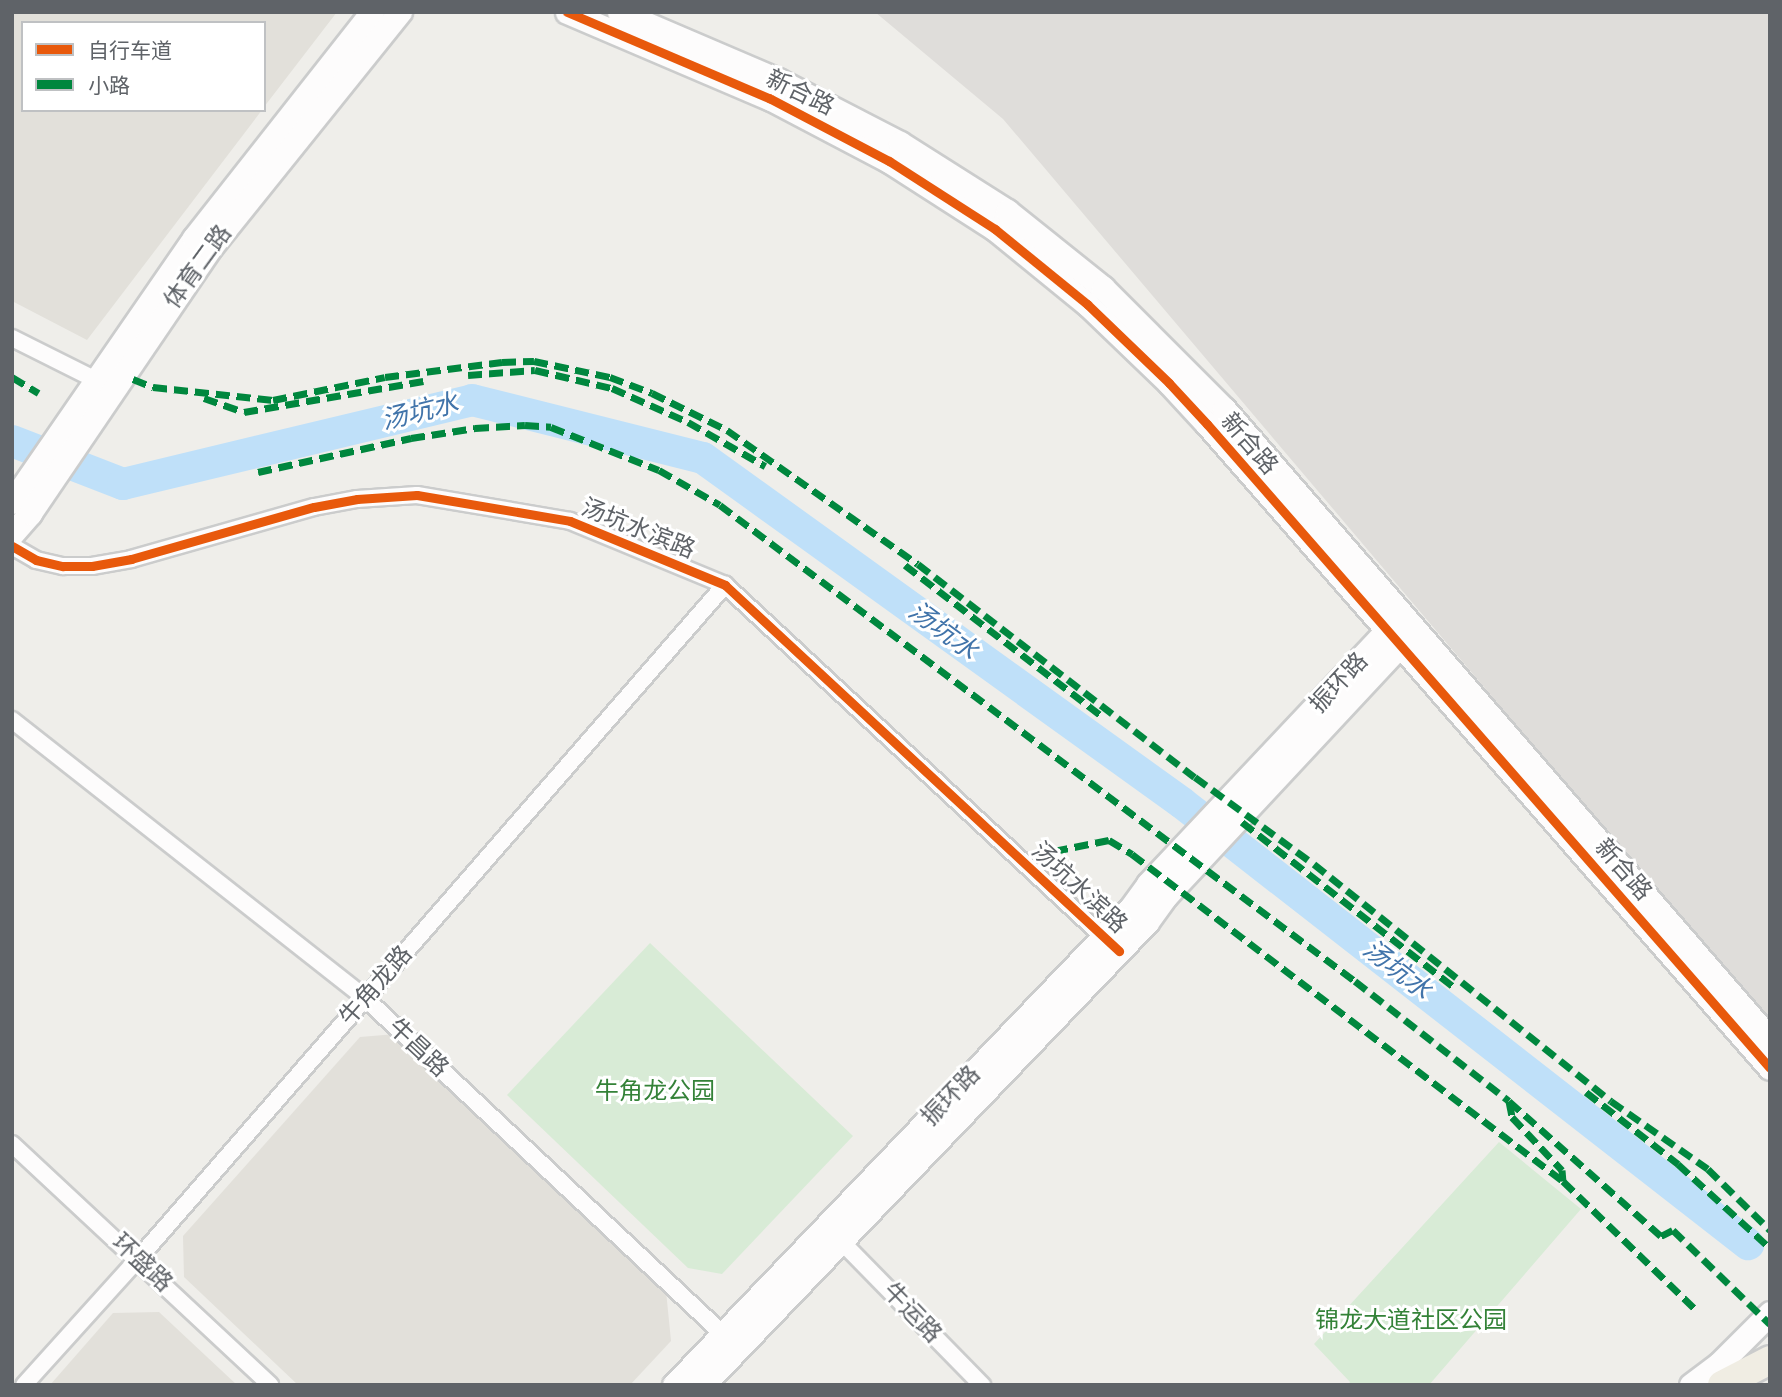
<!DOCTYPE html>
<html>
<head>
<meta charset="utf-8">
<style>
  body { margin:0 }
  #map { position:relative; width:1782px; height:1397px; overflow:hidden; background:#efeeea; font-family:"Source Sans 3","Noto Sans SC",sans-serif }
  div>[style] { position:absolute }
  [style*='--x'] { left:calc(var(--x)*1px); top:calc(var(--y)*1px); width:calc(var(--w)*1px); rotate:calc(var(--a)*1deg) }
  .industrial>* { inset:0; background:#dfddda }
  .education>* { inset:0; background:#e2e0da }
  .green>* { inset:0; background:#d8ebd6 }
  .river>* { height:32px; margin:-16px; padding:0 16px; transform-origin:16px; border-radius:16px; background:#bfe0f9 }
  .roads { filter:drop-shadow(2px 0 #cbcccc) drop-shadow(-2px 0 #cbcccc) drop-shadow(0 2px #cbcccc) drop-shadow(0 -2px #cbcccc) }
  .street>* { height:16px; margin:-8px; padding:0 8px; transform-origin:8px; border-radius:8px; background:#fdfcfc }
  .secondary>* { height:23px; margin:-11.5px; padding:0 11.5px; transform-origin:11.5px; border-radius:11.5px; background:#fdfcfc }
  .highway>* { height:28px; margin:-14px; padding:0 14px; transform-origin:14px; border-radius:14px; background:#f0ede3 }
  .quiet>* { height:7px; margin-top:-3.5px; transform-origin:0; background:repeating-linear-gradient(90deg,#00873e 0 14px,transparent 0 21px) }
  .cycleway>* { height:9px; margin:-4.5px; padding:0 4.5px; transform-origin:4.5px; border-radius:4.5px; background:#e8590c }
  span { translate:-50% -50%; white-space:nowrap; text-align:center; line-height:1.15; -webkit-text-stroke:6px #fff; paint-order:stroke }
  .street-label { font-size:24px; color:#5f6368 }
  .park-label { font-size:24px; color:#348238 }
  .water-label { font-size:26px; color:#4174aa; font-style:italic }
  .frame { position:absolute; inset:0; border:14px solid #5f6368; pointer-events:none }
  .legend { position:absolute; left:21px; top:21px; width:245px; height:91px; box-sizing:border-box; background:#fff; border:2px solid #bfc1c3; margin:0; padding:9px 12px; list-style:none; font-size:21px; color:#5f6368 }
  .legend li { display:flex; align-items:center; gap:14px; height:35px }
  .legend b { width:35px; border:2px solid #bfc1c3 }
</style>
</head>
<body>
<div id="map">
  <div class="industrial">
    <i style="clip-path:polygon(875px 12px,1770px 12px,1770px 1025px,1003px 119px)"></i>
  </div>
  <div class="education">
    <i style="clip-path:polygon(12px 12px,337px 12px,264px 107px,264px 23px,23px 23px,23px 110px,262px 110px,87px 340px,12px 301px)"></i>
    <i style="clip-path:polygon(396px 1034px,666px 1291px,671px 1341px,630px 1385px,298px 1385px,184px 1277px,183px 1236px,360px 1037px)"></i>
    <i style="clip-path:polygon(159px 1312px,237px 1385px,50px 1385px,113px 1313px)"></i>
  </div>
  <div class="green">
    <i style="clip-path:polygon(650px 943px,853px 1136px,722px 1274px,688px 1268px,507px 1095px)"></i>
    <i style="clip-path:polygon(1499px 1142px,1581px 1209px,1429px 1385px,1348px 1385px,1350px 1382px,1314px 1344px)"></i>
  </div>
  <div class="river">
    <i style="--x:12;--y:441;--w:119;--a:21.2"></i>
    <i style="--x:123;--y:484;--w:359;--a:-13.5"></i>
    <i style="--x:472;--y:400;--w:238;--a:14.1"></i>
    <i style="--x:703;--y:458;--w:590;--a:35.76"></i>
    <i style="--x:1182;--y:803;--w:718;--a:37.92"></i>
  </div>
  <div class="roads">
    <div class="street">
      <i style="--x:12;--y:338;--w:103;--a:26.6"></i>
      <i style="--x:12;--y:546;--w:28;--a:30"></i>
      <i style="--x:36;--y:560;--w:28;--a:13"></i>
      <i style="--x:63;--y:566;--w:29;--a:0"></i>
      <i style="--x:92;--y:566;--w:40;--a:-10"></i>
      <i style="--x:131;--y:559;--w:190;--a:-15.9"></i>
      <i style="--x:314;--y:507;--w:44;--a:-10.5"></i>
      <i style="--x:357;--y:499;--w:60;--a:-3.8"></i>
      <i style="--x:417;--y:495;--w:155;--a:9.6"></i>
      <i style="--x:570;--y:521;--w:168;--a:22.4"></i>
      <i style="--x:725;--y:585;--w:524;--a:42.91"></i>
      <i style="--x:12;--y:720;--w:449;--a:38.2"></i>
      <i style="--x:365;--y:998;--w:498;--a:43.2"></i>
      <i style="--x:12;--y:1144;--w:353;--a:43"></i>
      <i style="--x:841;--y:1241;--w:202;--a:45.6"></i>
      <i style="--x:24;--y:1385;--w:170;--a:-47.9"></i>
      <i style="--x:138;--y:1259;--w:894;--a:-48.95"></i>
    </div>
    <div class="secondary">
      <i style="--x:567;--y:12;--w:220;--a:23.1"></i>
      <i style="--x:769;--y:98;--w:136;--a:27.7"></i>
      <i style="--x:889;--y:161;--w:126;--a:32.7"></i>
      <i style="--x:995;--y:229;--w:119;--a:39.2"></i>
      <i style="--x:1087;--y:304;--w:114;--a:43.9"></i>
      <i style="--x:1169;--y:383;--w:56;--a:47.2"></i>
      <i style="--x:1207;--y:424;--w:855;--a:48.84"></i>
      <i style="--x:619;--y:12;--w:173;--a:23.2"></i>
      <i style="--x:778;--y:80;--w:137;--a:27.3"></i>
      <i style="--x:900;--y:143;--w:127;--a:32.4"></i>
      <i style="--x:1007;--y:211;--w:123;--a:38.7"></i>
      <i style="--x:1103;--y:288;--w:171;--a:45"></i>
      <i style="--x:1224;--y:409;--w:834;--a:49.09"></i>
      <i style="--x:12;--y:502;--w:321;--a:-55.4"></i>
      <i style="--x:194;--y:238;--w:288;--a:-51.8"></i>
      <i style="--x:12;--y:534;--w:28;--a:-49"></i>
      <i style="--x:30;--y:513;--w:320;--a:-55.8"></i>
      <i style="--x:210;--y:248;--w:303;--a:-51.2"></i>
      <i style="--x:674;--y:1385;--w:659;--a:-46.23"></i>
      <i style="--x:1130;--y:909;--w:31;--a:-54"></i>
      <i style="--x:1148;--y:884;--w:349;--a:-46.7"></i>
      <i style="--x:1387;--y:630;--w:13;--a:-13"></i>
      <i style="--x:703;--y:1385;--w:641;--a:-46.2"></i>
      <i style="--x:1147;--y:922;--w:32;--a:-54"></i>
      <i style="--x:1166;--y:896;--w:343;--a:-47"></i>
      <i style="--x:1400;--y:645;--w:13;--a:-67"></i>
      <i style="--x:1691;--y:1385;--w:35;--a:-37"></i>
      <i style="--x:1719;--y:1364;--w:72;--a:-45"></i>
    </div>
    <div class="highway">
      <i style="--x:1722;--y:1385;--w:54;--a:-27.5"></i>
    </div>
  </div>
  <div class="quiet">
    <i style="--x:468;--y:375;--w:67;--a:-4.3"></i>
    <i style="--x:535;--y:370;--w:79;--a:13.2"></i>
    <i style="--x:612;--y:388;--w:83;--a:24.1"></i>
    <i style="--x:688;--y:422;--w:89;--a:29.7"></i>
    <i style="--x:12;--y:377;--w:31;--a:31"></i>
    <i style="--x:133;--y:379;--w:22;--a:22"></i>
    <i style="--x:153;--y:387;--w:121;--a:6.2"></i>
    <i style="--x:273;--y:400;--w:114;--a:-11.6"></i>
    <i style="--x:385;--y:377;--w:118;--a:-7.3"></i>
    <i style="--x:502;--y:362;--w:32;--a:-2"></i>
    <i style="--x:534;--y:361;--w:78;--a:11.9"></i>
    <i style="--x:610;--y:377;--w:45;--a:20.9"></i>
    <i style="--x:652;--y:393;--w:84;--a:26.3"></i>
    <i style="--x:727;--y:430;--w:233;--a:35.1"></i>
    <i style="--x:918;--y:564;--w:349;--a:37.6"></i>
    <i style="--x:1195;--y:777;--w:147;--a:36.2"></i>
    <i style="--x:1314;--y:864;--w:380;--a:38.6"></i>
    <i style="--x:1611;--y:1101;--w:118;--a:35"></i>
    <i style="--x:1708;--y:1169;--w:87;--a:44.5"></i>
    <i style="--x:204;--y:398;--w:42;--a:19.3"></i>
    <i style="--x:244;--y:412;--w:182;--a:-9.8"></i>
    <i style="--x:258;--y:472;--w:157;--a:-12.5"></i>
    <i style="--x:411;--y:438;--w:65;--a:-8.9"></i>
    <i style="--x:475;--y:428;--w:50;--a:-3.4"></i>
    <i style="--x:525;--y:425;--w:26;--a:4"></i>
    <i style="--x:551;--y:427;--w:116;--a:21.7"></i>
    <i style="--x:659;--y:470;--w:70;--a:29.8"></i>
    <i style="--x:720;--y:505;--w:794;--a:36.86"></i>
    <i style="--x:1355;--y:981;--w:195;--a:37.9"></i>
    <i style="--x:1509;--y:1101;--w:203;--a:41.6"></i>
    <i style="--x:1661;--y:1236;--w:13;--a:-27"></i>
    <i style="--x:1673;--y:1230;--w:135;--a:44.1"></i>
    <i style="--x:905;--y:565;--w:248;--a:37.5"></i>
    <i style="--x:1242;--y:822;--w:269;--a:37.9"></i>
    <i style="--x:1054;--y:851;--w:56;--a:-11.3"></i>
    <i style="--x:1109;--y:840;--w:27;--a:31"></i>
    <i style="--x:1132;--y:854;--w:541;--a:37.19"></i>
    <i style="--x:1563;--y:1181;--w:188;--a:44.1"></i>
    <i style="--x:1586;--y:1092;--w:117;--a:38"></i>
    <i style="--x:1678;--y:1164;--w:125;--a:42.4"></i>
    <i style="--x:1509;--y:1101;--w:16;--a:79"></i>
    <i style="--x:1512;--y:1117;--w:73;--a:46.7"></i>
    <i style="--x:1562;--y:1170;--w:11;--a:85"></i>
  </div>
  <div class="cycleway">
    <i style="--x:567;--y:12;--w:220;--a:23.1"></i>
    <i style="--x:769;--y:98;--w:136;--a:27.7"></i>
    <i style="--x:889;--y:161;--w:126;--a:32.7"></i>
    <i style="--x:995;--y:229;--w:119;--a:39.2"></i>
    <i style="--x:1087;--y:304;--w:114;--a:43.9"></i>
    <i style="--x:1169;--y:383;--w:56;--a:47.2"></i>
    <i style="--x:1207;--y:424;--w:855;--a:48.84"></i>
    <i style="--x:12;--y:546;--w:28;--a:30"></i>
    <i style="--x:36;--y:560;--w:28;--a:13"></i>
    <i style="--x:63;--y:566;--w:29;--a:0"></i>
    <i style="--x:92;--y:566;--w:40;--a:-10"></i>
    <i style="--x:131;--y:559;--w:190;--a:-15.9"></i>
    <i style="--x:314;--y:507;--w:44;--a:-10.5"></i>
    <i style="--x:357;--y:499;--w:60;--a:-3.8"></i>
    <i style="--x:417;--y:495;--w:155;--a:9.6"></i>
    <i style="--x:570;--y:521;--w:168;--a:22.4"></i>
    <i style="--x:725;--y:585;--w:538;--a:42.89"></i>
  </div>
  <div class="street-label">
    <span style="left:800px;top:93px;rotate:26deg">新合路</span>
    <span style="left:198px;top:267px;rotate:-54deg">体育二路</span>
    <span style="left:1249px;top:444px;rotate:49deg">新合路</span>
    <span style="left:638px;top:529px;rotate:22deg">汤坑水滨路</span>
    <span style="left:1339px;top:683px;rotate:-47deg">振环路</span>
    <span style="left:1623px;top:870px;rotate:49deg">新合路</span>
    <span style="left:1079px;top:888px;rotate:43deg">汤坑水滨路</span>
    <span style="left:376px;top:986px;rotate:-49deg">牛角龙路</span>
    <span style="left:418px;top:1048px;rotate:43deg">牛昌路</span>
    <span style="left:951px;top:1096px;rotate:-46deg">振环路</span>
    <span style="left:142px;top:1263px;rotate:43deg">环盛路</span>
    <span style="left:912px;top:1313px;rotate:46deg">牛运路</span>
  </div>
  <div class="park-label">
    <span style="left:655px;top:1092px">牛角龙公园</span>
    <span style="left:1411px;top:1321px">锦龙大道社区公园</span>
  </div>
  <div class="water-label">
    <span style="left:420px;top:412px;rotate:-14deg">汤坑水</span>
    <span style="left:943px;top:631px;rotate:36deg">汤坑水</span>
    <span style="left:1397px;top:970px;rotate:38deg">汤坑水</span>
  </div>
  <div class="frame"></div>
  <ul class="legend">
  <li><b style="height:9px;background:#e8590c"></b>自行车道</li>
  <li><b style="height:9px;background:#00873e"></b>小路</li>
  </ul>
</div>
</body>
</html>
